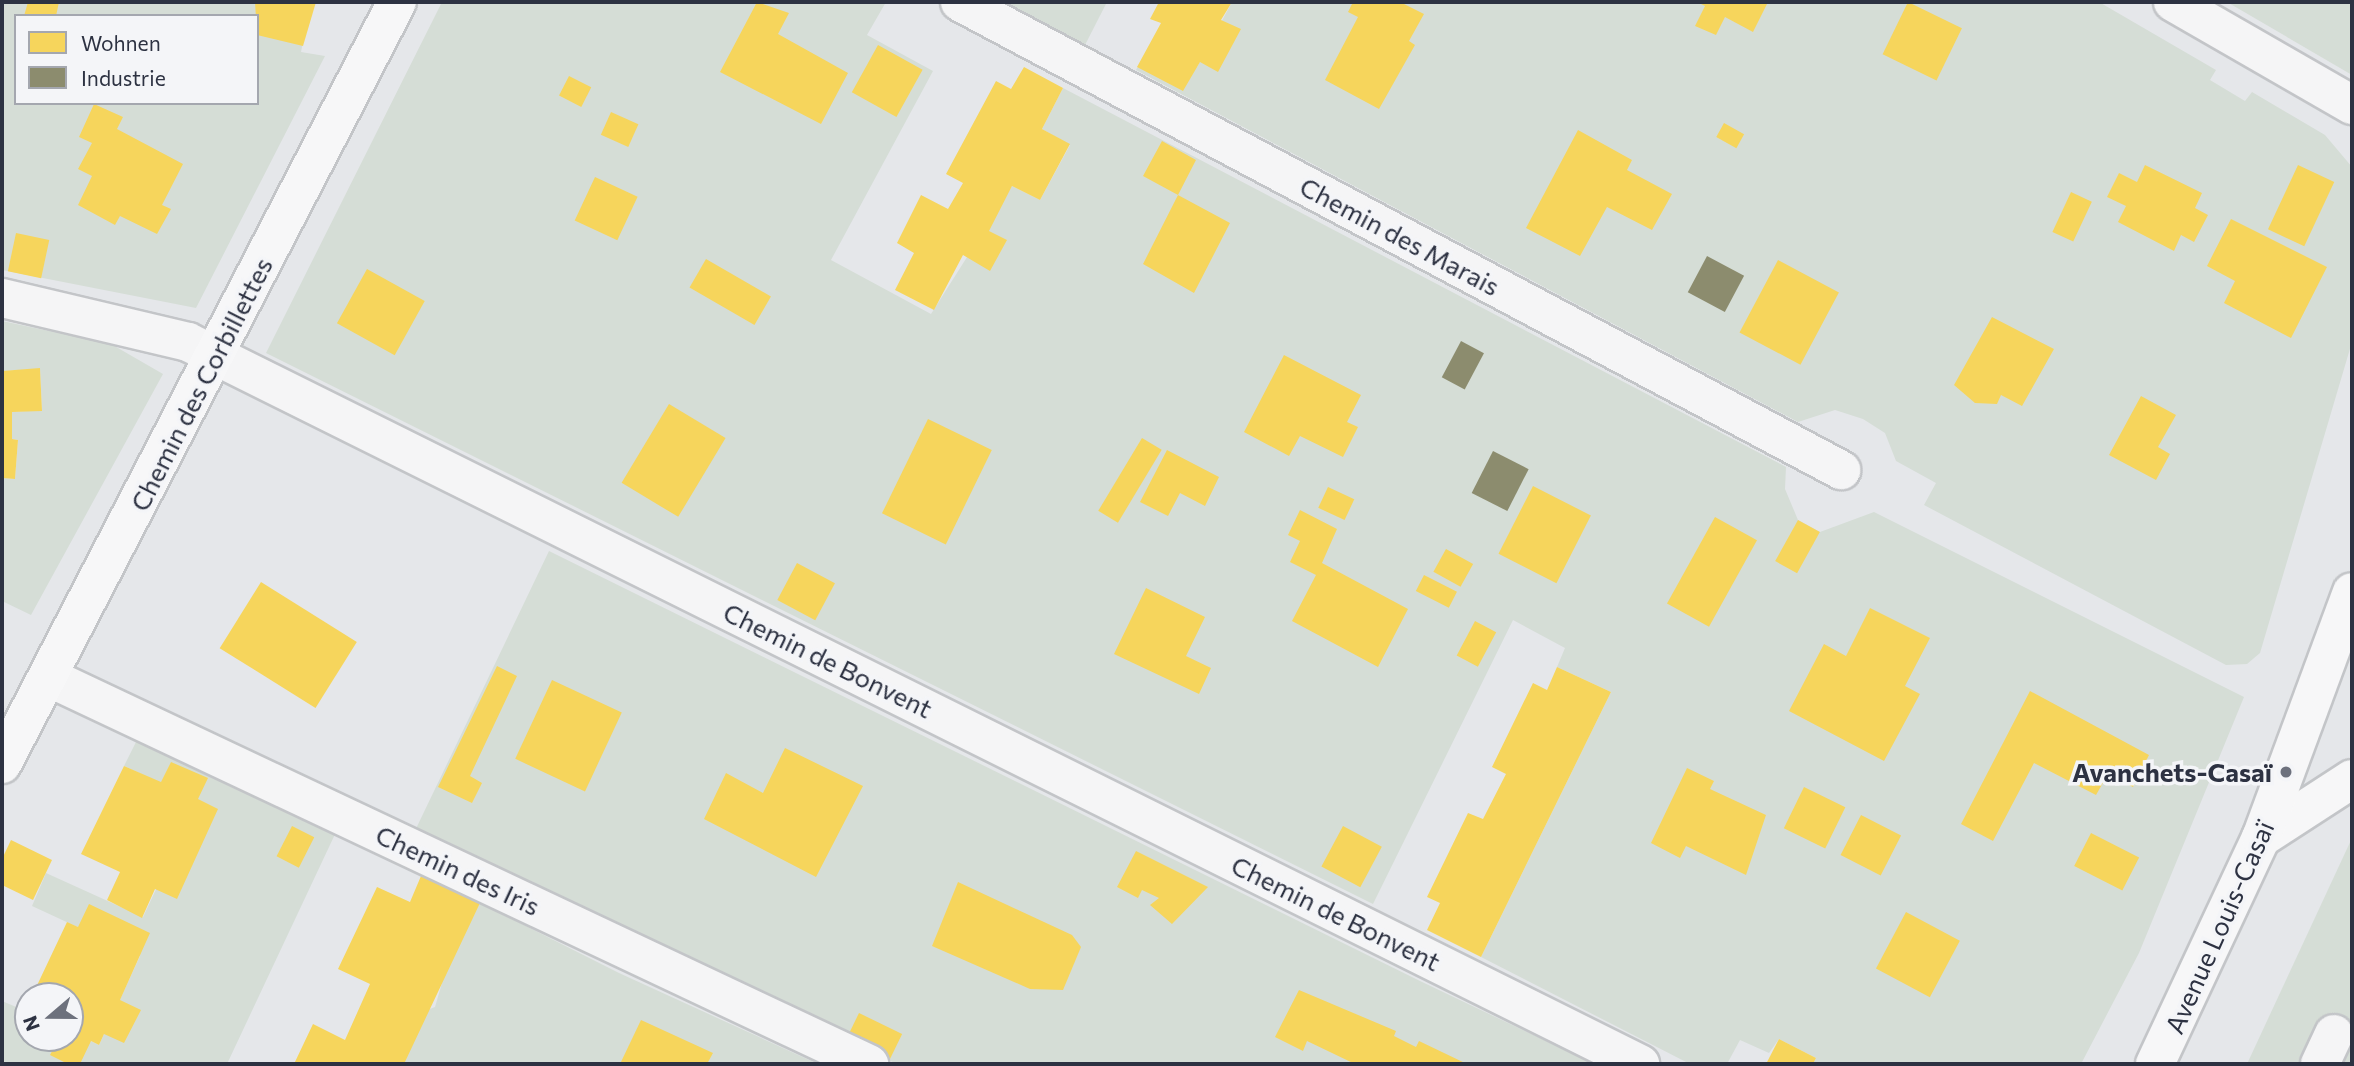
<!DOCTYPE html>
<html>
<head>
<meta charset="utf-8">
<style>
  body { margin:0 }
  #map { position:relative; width:2354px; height:1066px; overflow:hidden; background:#e5e7ea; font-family:Commissioner,sans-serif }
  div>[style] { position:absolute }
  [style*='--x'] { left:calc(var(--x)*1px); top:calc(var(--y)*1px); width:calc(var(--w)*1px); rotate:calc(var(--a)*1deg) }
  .green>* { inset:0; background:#d5ddd6 }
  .homes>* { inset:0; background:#f6d55c; transform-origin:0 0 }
  .industry>* { inset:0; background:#8c8c6e; transform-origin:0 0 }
  .roads { filter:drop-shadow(2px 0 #c3c5c8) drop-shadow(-2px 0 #c3c5c8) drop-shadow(0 2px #c3c5c8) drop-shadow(0 -2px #c3c5c8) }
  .street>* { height:38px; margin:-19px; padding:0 19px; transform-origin:19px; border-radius:19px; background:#f5f5f6 }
  .secondary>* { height:38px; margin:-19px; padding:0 19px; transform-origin:19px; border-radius:19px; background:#f7f7f8 }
  .primary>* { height:38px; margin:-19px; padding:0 19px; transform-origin:19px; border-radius:19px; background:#f7f7f8 }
  .dots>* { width:19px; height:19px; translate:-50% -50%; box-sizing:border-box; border:4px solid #f4f5f8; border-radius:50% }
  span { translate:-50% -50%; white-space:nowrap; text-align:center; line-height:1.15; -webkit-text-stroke:7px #f4f5f8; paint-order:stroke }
  .street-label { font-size:26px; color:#2d3242 }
  .poi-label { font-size:26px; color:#2d3242; font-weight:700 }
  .right { translate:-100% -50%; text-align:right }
  .frame { position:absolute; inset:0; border:4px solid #2d3242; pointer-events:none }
  .legend { position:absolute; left:14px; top:14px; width:245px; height:91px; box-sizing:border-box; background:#f4f5f8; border:2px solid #a4a7af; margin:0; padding:9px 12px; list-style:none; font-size:21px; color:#2d3242 }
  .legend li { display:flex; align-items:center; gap:14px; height:35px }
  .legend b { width:35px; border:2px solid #a4a7af }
  .north { position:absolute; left:14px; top:982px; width:70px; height:70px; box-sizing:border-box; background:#f4f5f8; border:2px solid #a4a7af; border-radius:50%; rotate:250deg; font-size:19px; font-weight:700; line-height:28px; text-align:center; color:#2d3242 }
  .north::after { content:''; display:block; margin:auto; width:24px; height:32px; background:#6d717d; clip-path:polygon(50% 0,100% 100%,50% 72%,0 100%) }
</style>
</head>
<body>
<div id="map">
  <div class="green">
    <i style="clip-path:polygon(evenodd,2px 2px,311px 2px,301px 52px,325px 56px,196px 308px,2px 270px,2px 2px,16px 16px,257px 16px,257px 103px,16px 103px,16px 16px)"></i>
    <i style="clip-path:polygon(442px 2px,886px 2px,867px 35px,933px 71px,831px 260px,931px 314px,1012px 186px,1040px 200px,1070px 145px,1042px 129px,1063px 88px,1786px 467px,1785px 489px,1798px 520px,1820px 532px,1874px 512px,2244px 697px,2139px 953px,2081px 1064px,1813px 1064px,1816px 1058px,1779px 1039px,1769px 1053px,1740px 1040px,1727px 1064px,1690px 1064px,1481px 957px,1611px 692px,1557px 667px,1565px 648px,1513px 620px,1373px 904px,266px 353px)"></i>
    <i style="clip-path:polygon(1004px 2px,1107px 2px,1085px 45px)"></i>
    <i style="clip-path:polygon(1232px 2px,2099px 2px,2216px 70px,2210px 80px,2245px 101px,2252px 92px,2325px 135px,2352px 167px,2352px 342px,2260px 653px,2247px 664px,2226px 665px,1924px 505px,1936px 483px,1896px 461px,1885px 433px,1863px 419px,1835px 410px,1798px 422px,1136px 70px,1151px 43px,1197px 67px)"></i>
    <i style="clip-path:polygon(2227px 2px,2352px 2px,2352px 75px)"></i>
    <i style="clip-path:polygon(2px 321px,111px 344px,163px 374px,31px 615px,2px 601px,2px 478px,15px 479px,18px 440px,12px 439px,12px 412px,42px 410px,40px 369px,2px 371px)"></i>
    <i style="clip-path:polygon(549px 551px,1420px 981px,1594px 1064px,897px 1064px,412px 837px)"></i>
    <i style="clip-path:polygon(139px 736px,337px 830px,227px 1064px,2px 1064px,2px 1001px,28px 1012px,28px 1038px,70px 1038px,70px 1031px,99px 1045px,140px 956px,32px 906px,46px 873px,143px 917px,198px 800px,124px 766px)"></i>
    <i style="clip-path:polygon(2352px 838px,2352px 1064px,2247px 1064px)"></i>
    <i style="clip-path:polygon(480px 903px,619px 973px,818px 1064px,402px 1064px,427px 1010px,435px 1007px,446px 969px)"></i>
  </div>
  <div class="homes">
    <i style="clip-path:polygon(28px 2px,59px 2px,56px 16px,24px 16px)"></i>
    <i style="clip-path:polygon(255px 2px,316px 2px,303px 46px,257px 35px)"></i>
    <i style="clip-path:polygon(757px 2px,789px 13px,778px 34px,848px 73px,821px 124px,720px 72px)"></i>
    <i style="clip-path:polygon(1159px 2px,1232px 2px,1221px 20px,1241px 29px,1218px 72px,1200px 62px,1183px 91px,1137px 67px,1161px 23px,1150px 19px)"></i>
    <i style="clip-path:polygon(1353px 2px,1400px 2px,1424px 14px,1409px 41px,1415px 45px,1379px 109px,1325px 80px,1358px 17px,1348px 12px)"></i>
    <i style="clip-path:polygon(1697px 2px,1768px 2px,1753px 32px,1725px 17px,1716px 35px,1695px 26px,1705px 6px)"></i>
    <i style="left:1908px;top:2px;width:60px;height:58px;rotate:26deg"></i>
    <i style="left:878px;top:45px;width:51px;height:54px;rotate:29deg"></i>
    <i style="clip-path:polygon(1024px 67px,1063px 88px,1042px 129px,1070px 144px,1040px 200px,1012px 186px,989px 231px,1007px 240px,990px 271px,963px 255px,934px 310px,895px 290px,914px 253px,897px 243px,921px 195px,948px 209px,963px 183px,946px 174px,996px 81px,1011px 89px)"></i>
    <i style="left:569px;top:76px;width:25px;height:22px;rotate:27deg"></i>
    <i style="clip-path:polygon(94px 104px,123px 117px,117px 129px,183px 164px,162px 205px,171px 209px,157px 234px,120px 216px,115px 225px,78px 205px,92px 176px,78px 169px,92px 143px,79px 137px)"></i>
    <i style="left:611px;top:112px;width:30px;height:25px;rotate:24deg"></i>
    <i style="left:1724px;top:123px;width:23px;height:16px;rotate:29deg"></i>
    <i style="clip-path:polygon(1578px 130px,1632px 160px,1627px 170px,1672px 194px,1652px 230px,1607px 207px,1580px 256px,1526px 228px)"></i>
    <i style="clip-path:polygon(1162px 141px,1196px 160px,1178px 195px,1230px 223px,1194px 293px,1143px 264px,1178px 195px,1143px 176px)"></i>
    <i style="clip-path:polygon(2145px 165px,2202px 193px,2195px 208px,2208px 215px,2194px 242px,2181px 235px,2174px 251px,2118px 222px,2126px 206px,2107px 197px,2119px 173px,2137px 182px)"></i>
    <i style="left:2298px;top:165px;width:40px;height:71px;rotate:25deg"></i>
    <i style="left:595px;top:177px;width:47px;height:48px;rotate:25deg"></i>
    <i style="left:2071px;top:192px;width:23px;height:44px;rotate:25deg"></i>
    <i style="clip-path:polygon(2231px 219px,2327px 267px,2291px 338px,2224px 303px,2235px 281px,2207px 266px)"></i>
    <i style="left:16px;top:233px;width:34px;height:39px;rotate:12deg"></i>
    <i style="left:706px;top:259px;width:75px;height:33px;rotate:30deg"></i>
    <i style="left:1778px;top:260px;width:69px;height:82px;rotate:28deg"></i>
    <i style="left:367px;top:269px;width:66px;height:62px;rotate:29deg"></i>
    <i style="clip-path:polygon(1992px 317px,2054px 349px,2022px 406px,2001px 395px,1997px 404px,1975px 403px,1954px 385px)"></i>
    <i style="clip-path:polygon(1284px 355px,1361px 395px,1347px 422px,1358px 427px,1343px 457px,1300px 436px,1289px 456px,1244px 432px)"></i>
    <i style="clip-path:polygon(40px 368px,42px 411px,12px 412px,12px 439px,18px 440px,15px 479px,2px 478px,2px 371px)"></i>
    <i style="clip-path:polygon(2141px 396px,2176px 415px,2158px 447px,2170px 454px,2156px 480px,2109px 455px)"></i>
    <i style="left:669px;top:404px;width:66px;height:92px;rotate:31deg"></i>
    <i style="left:928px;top:419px;width:71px;height:105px;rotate:26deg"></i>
    <i style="left:1142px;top:438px;width:23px;height:85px;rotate:31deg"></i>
    <i style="clip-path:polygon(1167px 450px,1219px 477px,1205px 506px,1180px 493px,1168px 516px,1140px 502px)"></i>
    <i style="left:1533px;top:486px;width:65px;height:76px;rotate:27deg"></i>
    <i style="left:1328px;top:487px;width:29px;height:23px;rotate:25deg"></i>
    <i style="clip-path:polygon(1300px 510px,1337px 529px,1322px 563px,1408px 609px,1378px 667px,1292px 621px,1316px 575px,1290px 562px,1300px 541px,1288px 535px)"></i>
    <i style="left:1715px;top:517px;width:48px;height:99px;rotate:29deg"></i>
    <i style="left:1798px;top:520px;width:25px;height:47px;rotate:29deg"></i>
    <i style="left:1446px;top:549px;width:31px;height:26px;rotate:29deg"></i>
    <i style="left:797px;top:563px;width:43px;height:42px;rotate:28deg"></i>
    <i style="left:1424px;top:575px;width:37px;height:18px;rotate:27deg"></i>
    <i style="left:261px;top:582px;width:113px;height:78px;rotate:32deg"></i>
    <i style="clip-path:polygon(1146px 588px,1205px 617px,1186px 656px,1211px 668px,1199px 694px,1114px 654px)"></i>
    <i style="clip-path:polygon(1870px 608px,1930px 638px,1905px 686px,1920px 694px,1884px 761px,1789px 711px,1824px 644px,1846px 656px)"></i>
    <i style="left:1475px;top:621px;width:24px;height:39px;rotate:28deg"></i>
    <i style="clip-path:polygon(497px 666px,517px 676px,470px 776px,482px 783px,472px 803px,438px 787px)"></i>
    <i style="clip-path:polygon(1557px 667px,1611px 692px,1481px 957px,1427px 930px,1440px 903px,1427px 897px,1468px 813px,1483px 819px,1506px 774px,1492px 767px,1533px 683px,1547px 690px)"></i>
    <i style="left:552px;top:680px;width:77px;height:87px;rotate:25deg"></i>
    <i style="clip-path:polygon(2030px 691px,2149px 755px,2133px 787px,2108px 774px,2096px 795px,2034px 763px,1993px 841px,1961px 824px)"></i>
    <i style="clip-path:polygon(785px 748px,863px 786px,816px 877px,704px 819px,726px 773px,763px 793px)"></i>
    <i style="clip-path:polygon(171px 762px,208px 778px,198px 799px,218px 809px,177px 899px,155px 889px,142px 918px,107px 900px,120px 872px,81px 854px,124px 766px,161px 782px)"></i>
    <i style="clip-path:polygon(1687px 768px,1714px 781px,1710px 789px,1766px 815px,1746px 875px,1686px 846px,1680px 858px,1651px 843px)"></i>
    <i style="left:1804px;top:787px;width:46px;height:46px;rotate:26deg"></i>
    <i style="left:1861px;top:815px;width:45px;height:45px;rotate:27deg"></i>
    <i style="left:292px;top:826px;width:25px;height:34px;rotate:27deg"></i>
    <i style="left:1343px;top:826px;width:44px;height:46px;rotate:28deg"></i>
    <i style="left:2091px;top:833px;width:54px;height:37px;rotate:27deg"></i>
    <i style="clip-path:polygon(11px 840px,52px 860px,33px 900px,2px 885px,2px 859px)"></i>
    <i style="clip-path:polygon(1136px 851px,1208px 887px,1172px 924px,1150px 905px,1159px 898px,1142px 890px,1138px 898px,1117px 887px)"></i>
    <i style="clip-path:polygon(421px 876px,480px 903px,404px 1064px,294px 1064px,313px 1024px,345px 1040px,370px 984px,338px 969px,377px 887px,410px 902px)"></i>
    <i style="clip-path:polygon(958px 882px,1072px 935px,1081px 947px,1063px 990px,1030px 989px,932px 946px)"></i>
    <i style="clip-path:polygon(89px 904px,150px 933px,120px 1000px,141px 1010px,124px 1043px,104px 1034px,99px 1045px,91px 1041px,80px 1064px,68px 1064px,50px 1055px,59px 1038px,70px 1038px,70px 996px,32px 996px,67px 922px,78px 927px)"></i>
    <i style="left:1906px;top:912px;width:61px;height:64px;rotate:28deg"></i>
    <i style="clip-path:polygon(1299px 990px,1396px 1031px,1394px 1036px,1416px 1047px,1419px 1041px,1467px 1064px,1355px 1064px,1307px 1041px,1303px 1051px,1275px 1037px)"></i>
    <i style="left:859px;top:1013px;width:48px;height:30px;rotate:26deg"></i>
    <i style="clip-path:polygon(641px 1020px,713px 1053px,707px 1064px,620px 1064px)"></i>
    <i style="clip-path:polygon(1779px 1039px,1816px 1058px,1813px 1064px,1766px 1064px)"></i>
  </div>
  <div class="industry">
    <i style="left:1707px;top:256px;width:42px;height:41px;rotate:28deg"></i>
    <i style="left:1461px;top:341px;width:26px;height:41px;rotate:28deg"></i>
    <i style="left:1493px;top:451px;width:40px;height:47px;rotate:27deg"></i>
  </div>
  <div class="roads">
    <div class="street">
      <i style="--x:960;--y:2;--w:998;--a:27.98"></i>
      <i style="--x:2173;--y:2;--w:207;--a:29.9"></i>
      <i style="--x:2;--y:298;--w:191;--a:13.3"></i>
      <i style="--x:188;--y:342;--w:1622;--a:26.44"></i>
      <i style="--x:48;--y:677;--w:908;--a:25.24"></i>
      <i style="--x:2320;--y:1064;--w:33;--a:-65"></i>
    </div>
    <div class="secondary">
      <i style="--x:2;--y:764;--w:858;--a:-62.6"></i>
      <i style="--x:2261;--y:838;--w:108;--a:-33"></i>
    </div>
    <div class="primary">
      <i style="--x:2155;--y:1064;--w:250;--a:-64.9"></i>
      <i style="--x:2261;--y:838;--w:262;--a:-69.7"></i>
    </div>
  </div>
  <div class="dots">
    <i style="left:2286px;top:772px;background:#6d717d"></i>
  </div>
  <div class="street-label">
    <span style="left:1400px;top:236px;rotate:28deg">Chemin des Marais</span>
    <span style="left:201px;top:384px;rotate:-63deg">Chemin des Corbillettes</span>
    <span style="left:828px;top:660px;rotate:26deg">Chemin de Bonvent</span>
    <span style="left:458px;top:870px;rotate:25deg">Chemin des Iris</span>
    <span style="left:1336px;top:913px;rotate:26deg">Chemin de Bonvent</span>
    <span style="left:2219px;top:927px;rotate:-66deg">Avenue Louis-Casaï</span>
  </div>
  <div class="poi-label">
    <span class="right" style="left:2272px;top:772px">Avanchets-Casaï</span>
  </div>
  <div class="frame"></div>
  <ul class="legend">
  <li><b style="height:19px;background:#f6d55c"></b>Wohnen</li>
  <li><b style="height:19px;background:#8c8c6e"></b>Industrie</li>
  </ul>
  <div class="north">N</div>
</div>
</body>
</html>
